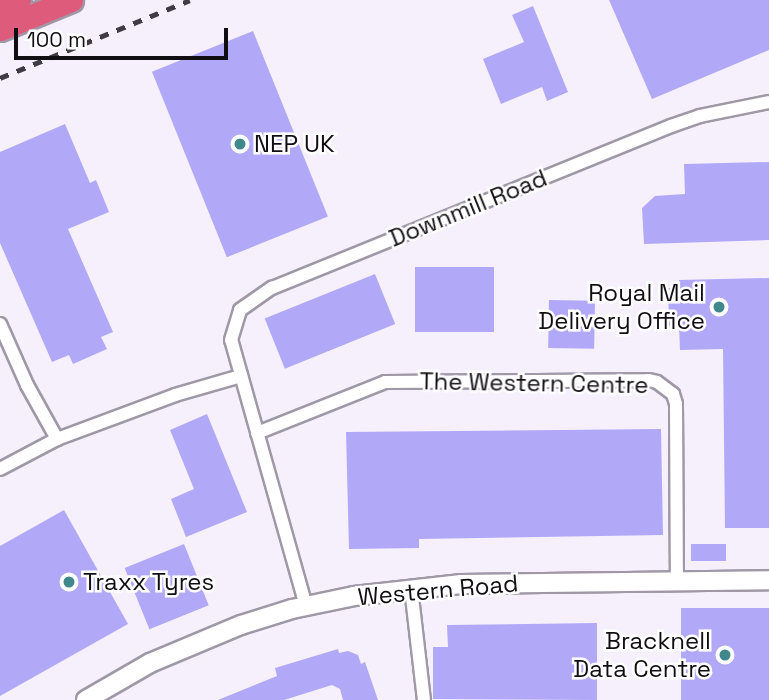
<!DOCTYPE html>
<html>
<head>
<meta charset="utf-8">
<style>
  body { margin:0 }
  #map { position:relative; width:769px; height:700px; overflow:hidden; background:#f6f0fd; font-family:"Space Grotesk",sans-serif }
  div>[style] { position:absolute }
  [style*='--x'] { left:calc(var(--x)*1px); top:calc(var(--y)*1px); width:calc(var(--w)*1px); rotate:calc(var(--a)*1deg) }
  .building>* { inset:0; background:#b1a9f7; transform-origin:0 0 }
  .roads { filter:drop-shadow(2px 0 #a098a7) drop-shadow(-2px 0 #a098a7) drop-shadow(0 2px #a098a7) drop-shadow(0 -2px #a098a7) }
  .street>* { height:12px; margin:-6px; padding:0 6px; transform-origin:6px; border-radius:6px; background:#fff }
  .secondary>* { height:18px; margin:-9px; padding:0 9px; transform-origin:9px; border-radius:9px; background:#fff }
  .highway>* { height:23px; margin:-11.5px; padding:0 11.5px; transform-origin:11.5px; border-radius:11.5px; background:#de5b7b }
  .rail>* { height:4.5px; margin-top:-2.25px; transform-origin:0; background:repeating-linear-gradient(90deg,#403c43 0 9px,transparent 0 18px) }
  .dots>* { width:19px; height:19px; translate:-50% -50%; box-sizing:border-box; border:4px solid #fff; border-radius:50% }
  span { translate:-50% -50%; white-space:nowrap; text-align:center; line-height:1.15; -webkit-text-stroke:5px #fff; paint-order:stroke }
  .poi-label { font-size:24px; color:#110e13 }
  .left { translate:0 -50%; text-align:left }
  .right { translate:-100% -50%; text-align:right }
  .street-label { font-size:24px; color:#110e13 }
  .scale { position:absolute; left:14px; top:28px; width:214px; height:32px; box-sizing:border-box; border:4px solid #110e13; border-top:0; padding-left:9px; font-size:21px; line-height:24px; white-space:nowrap; color:#110e13; -webkit-text-stroke:5px #fff; paint-order:stroke }
</style>
</head>
<body>
<div id="map">
  <div class="building">
    <i style="clip-path:polygon(609px 0,769px 0,769px 50px,652px 99px)"></i>
    <i style="clip-path:polygon(533px 6px,568px 92px,547px 101px,542px 87px,501px 104px,483px 59px,524px 42px,512px 15px)"></i>
    <i style="left:253px;top:31px;width:200px;height:109px;rotate:68deg"></i>
    <i style="clip-path:polygon(65px 124px,90px 183px,96px 180px,109px 212px,68px 229px,113px 332px,101px 337px,107px 349px,73px 364px,69px 355px,52px 362px,0 243px,0 152px)"></i>
    <i style="clip-path:polygon(769px 162px,769px 240px,644px 244px,642px 208px,655px 196px,685px 194px,684px 164px)"></i>
    <i style="left:415px;top:267px;width:79px;height:65px"></i>
    <i style="left:375px;top:274px;width:54px;height:119px;rotate:68deg"></i>
    <i style="clip-path:polygon(769px 278px,769px 528px,725px 528px,723px 349px,680px 350px,679px 326px,669px 326px,668px 288px,679px 288px,679px 280px)"></i>
    <i style="left:549px;top:300px;width:46px;height:48px;rotate:1deg"></i>
    <i style="clip-path:polygon(207px 414px,247px 512px,186px 537px,171px 499px,194px 489px,170px 430px)"></i>
    <i style="clip-path:polygon(661px 429px,663px 535px,419px 539px,419px 548px,349px 549px,346px 432px)"></i>
    <i style="clip-path:polygon(64px 510px,128px 624px,0 696px,0 546px)"></i>
    <i style="left:184px;top:544px;width:66px;height:64px;rotate:68deg"></i>
    <i style="left:691px;top:544px;width:35px;height:17px"></i>
    <i style="left:769px;top:608px;width:92px;height:88px;rotate:90deg"></i>
    <i style="clip-path:polygon(597px 623px,597px 700px,433px 699px,433px 647px,448px 647px,447px 625px)"></i>
    <i style="clip-path:polygon(338px 649px,339px 653px,348px 651px,358px 655px,361px 664px,365px 662px,378px 700px,343px 700px,340px 689px,332px 685px,284px 700px,218px 700px,277px 676px,275px 668px)"></i>
  </div>
  <div class="roads">
    <div class="street">
      <i style="--x:0;--y:324;--w:67;--a:66.1"></i>
      <i style="--x:27;--y:385;--w:62;--a:60.9"></i>
      <i style="--x:257;--y:433;--w:138;--a:-21.7"></i>
      <i style="--x:385;--y:382;--w:264;--a:-0.4"></i>
      <i style="--x:649;--y:380;--w:8;--a:14"></i>
      <i style="--x:657;--y:382;--w:20;--a:37"></i>
      <i style="--x:673;--y:394;--w:10;--a:73"></i>
      <i style="--x:676;--y:404;--w:176;--a:89.7"></i>
      <i style="--x:0;--y:469;--w:64;--a:-27.8"></i>
      <i style="--x:57;--y:439;--w:126;--a:-20.4"></i>
      <i style="--x:175;--y:395;--w:69;--a:-16.1"></i>
      <i style="--x:411;--y:588;--w:113;--a:83.4"></i>
      <i style="--x:306;--y:606;--w:276;--a:-105.7"></i>
      <i style="--x:231;--y:340;--w:31;--a:-73"></i>
      <i style="--x:240;--y:310;--w:39;--a:-35"></i>
      <i style="--x:272;--y:288;--w:431;--a:-22.1"></i>
      <i style="--x:671;--y:126;--w:31;--a:-19"></i>
      <i style="--x:700;--y:116;--w:70;--a:-11.5"></i>
    </div>
    <div class="secondary">
      <i style="--x:86;--y:700;--w:74;--a:-30"></i>
      <i style="--x:150;--y:663;--w:99;--a:-22.7"></i>
      <i style="--x:241;--y:625;--w:53;--a:-17.4"></i>
      <i style="--x:292;--y:609;--w:63;--a:-11.8"></i>
      <i style="--x:354;--y:596;--w:108;--a:-6.4"></i>
      <i style="--x:461;--y:584;--w:308;--a:-0.7"></i>
    </div>
    <div class="highway">
      <i style="--x:0;--y:7;--w:20;--a:-20"></i>
      <i style="--x:0;--y:29;--w:77;--a:-22.2"></i>
    </div>
  </div>
  <div class="rail">
    <i style="--x:0;--y:78;--w:205;--a:-22.3"></i>
  </div>
  <div class="dots">
    <i style="left:240px;top:144px;background:#40888b"></i>
    <i style="left:719px;top:307px;background:#40888b"></i>
    <i style="left:69px;top:582px;background:#40888b"></i>
    <i style="left:725px;top:655px;background:#40888b"></i>
  </div>
  <div class="poi-label">
    <span class="left" style="left:254px;top:144px">NEP UK</span>
    <span class="right" style="left:705px;top:307px">Royal Mail<br>Delivery Office</span>
    <span class="left" style="left:83px;top:582px">Traxx Tyres</span>
    <span class="right" style="left:711px;top:655px">Bracknell<br>Data Centre</span>
  </div>
  <div class="street-label">
    <span style="left:468px;top:208px;rotate:-22deg">Downmill Road</span>
    <span style="left:534px;top:383px;rotate:1deg">The Western Centre</span>
    <span style="left:438px;top:590px;rotate:-5deg">Western Road</span>
  </div>
  <div class="scale">100 m</div>
</div>
</body>
</html>
